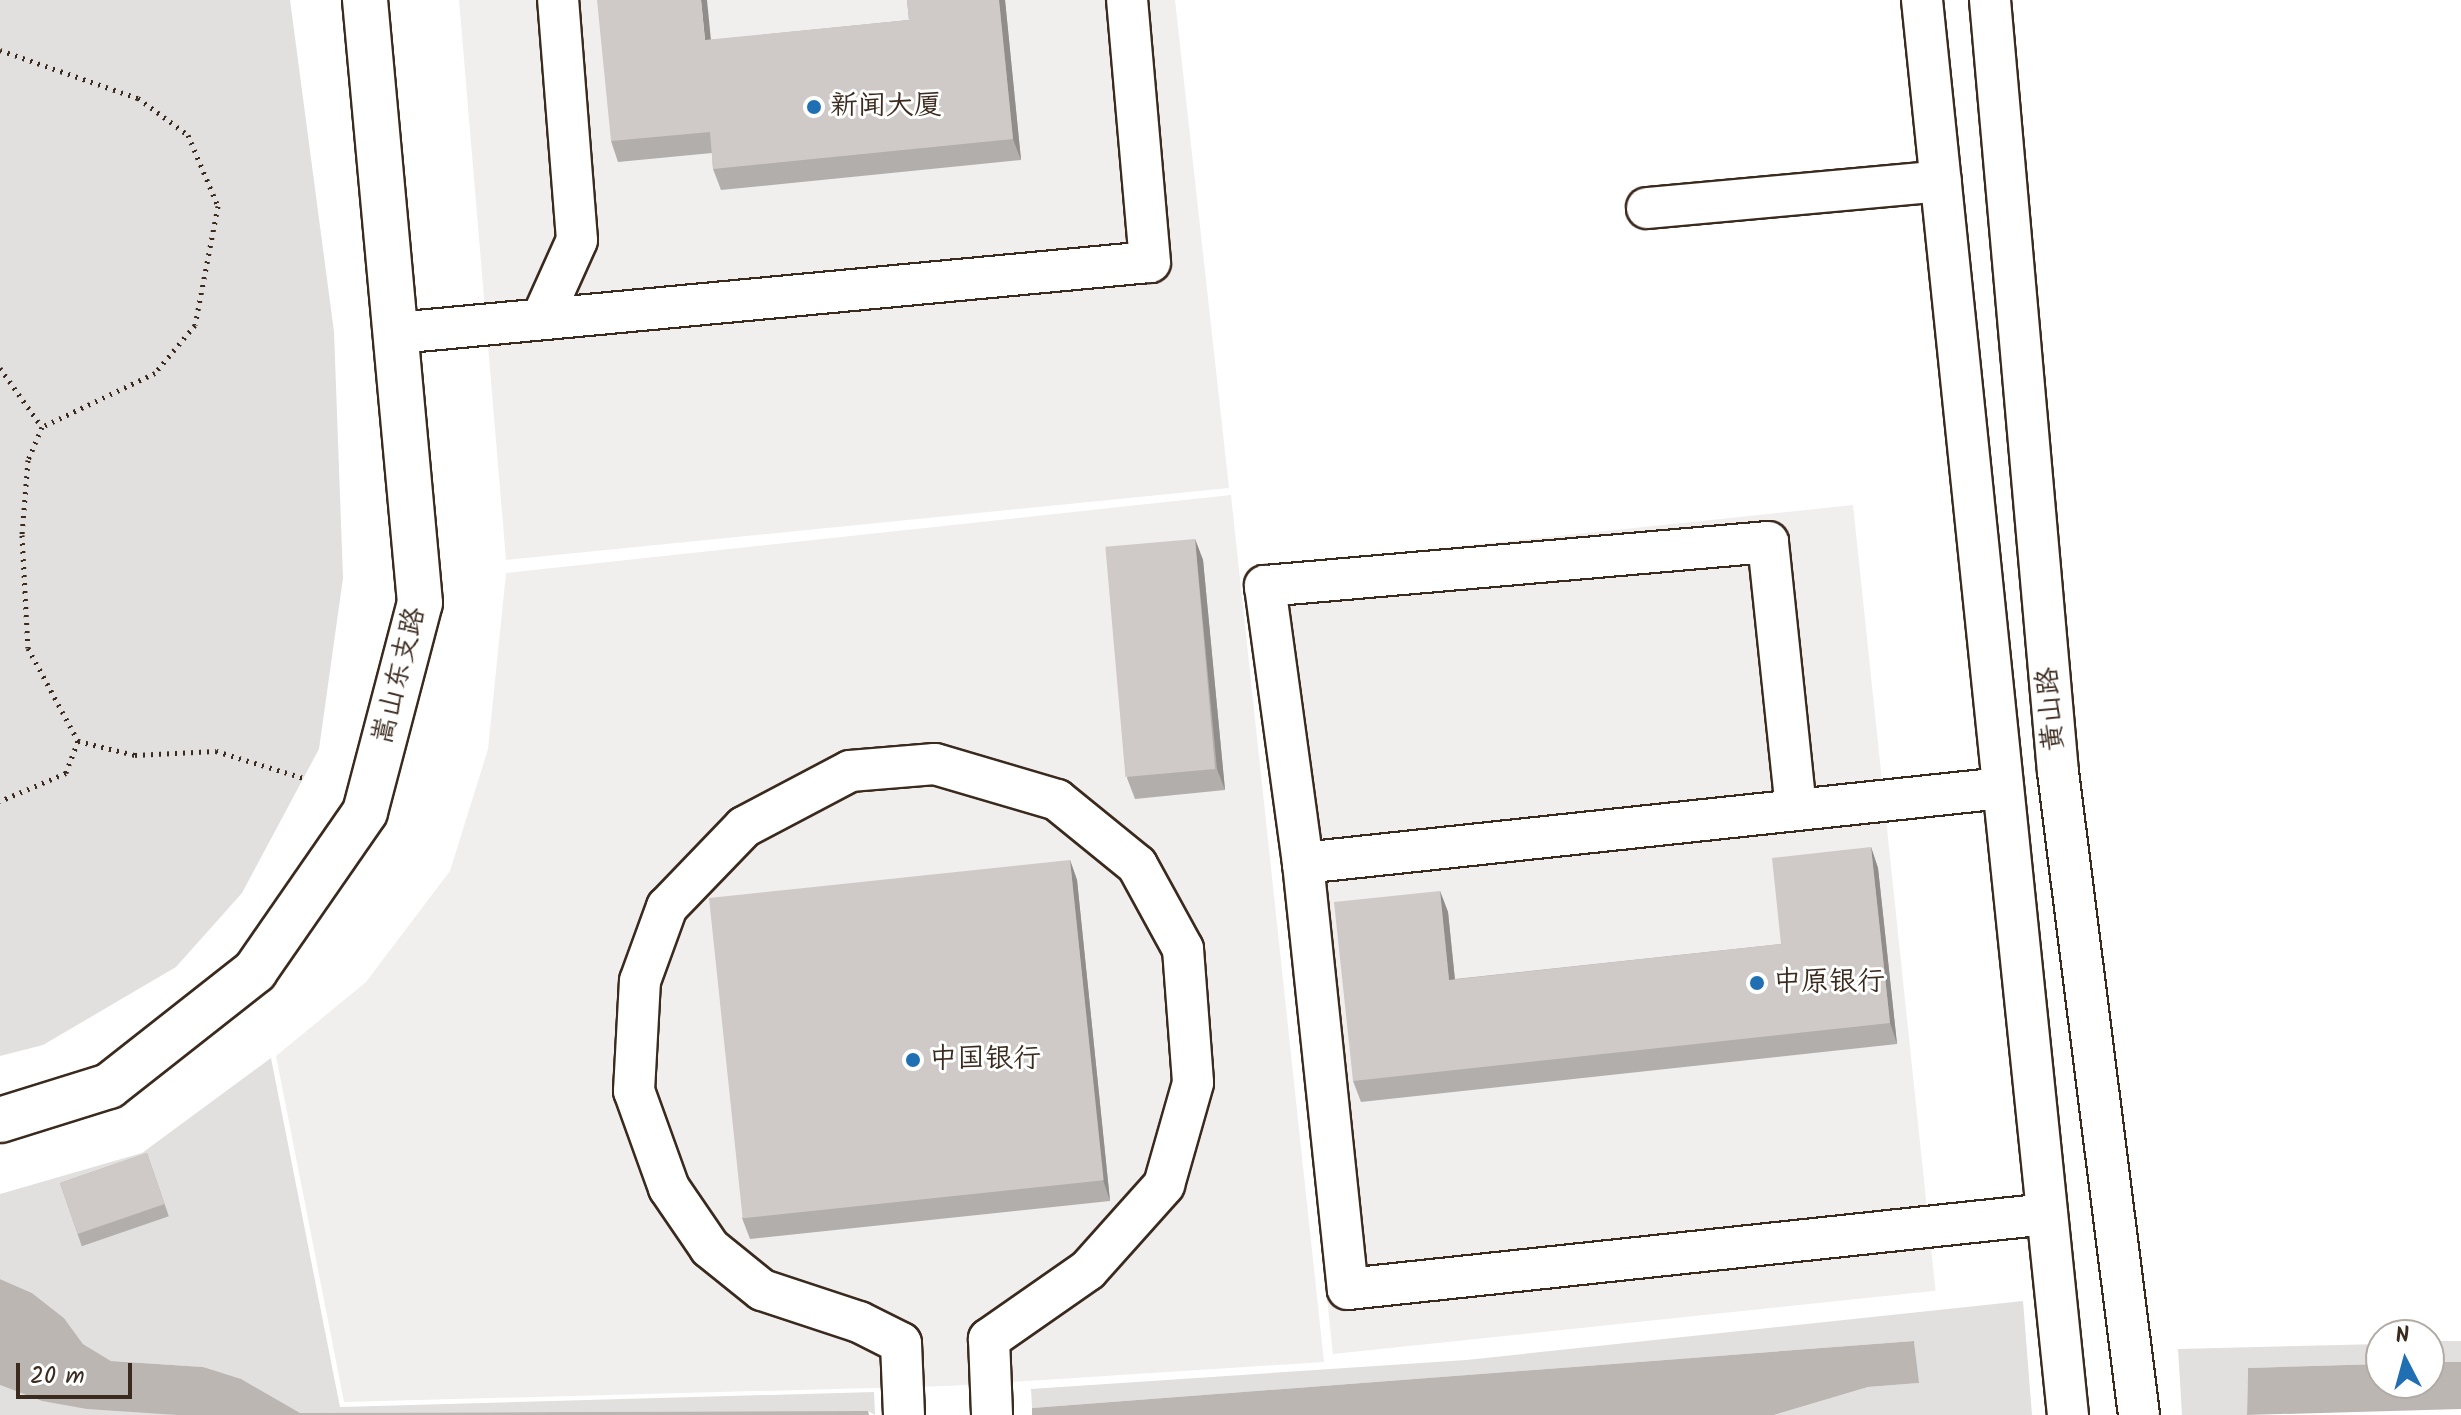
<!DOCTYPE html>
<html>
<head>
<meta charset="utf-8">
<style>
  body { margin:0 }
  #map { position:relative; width:2461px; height:1415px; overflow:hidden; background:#fff; font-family:Kalam,"LXGW WenKai TC",sans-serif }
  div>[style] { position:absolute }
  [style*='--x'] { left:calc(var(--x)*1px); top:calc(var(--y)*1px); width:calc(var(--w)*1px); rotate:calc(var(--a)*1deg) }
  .built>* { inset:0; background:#f1efee; transform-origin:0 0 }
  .green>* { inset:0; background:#e2e0de; transform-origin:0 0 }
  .water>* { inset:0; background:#bcb6b3 }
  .path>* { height:5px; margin-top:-2.5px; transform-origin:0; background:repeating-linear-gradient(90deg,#3b2a1e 0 2px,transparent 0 8px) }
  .roads { filter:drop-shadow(2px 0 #3b2a1e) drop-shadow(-2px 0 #3b2a1e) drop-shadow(0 2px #3b2a1e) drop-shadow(0 -2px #3b2a1e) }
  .minor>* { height:40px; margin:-20px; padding:0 20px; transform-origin:20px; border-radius:20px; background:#fff }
  .major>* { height:44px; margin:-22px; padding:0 22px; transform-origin:22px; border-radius:22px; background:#fff }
  .wall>* { inset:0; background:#b2aeab; transform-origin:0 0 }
  .shaded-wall>* { inset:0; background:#918d8b }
  .building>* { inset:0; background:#cfcac7; transform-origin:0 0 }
  .dots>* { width:22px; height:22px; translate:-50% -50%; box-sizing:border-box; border:4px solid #fff; border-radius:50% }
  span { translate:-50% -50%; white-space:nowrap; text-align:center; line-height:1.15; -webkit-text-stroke:6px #fff; paint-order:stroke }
  .poi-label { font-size:28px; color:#3b2a1e }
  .left { translate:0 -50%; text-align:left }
  .street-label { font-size:28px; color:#3b2a1e }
  .north { position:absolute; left:2365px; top:1319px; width:80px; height:80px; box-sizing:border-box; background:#fff; border:2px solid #b1aaa5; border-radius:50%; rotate:354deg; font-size:22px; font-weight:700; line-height:32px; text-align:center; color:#3b2a1e }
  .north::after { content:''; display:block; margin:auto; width:28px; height:36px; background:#1f6fb2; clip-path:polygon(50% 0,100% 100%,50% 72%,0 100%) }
  .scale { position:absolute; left:16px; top:1363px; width:116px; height:36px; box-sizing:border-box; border:4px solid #3b2a1e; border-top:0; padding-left:10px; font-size:24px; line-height:28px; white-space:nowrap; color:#3b2a1e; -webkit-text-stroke:6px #fff; paint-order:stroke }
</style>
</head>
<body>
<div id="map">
  <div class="built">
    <i style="clip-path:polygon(459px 0,1175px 0,1229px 488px,506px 560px)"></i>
    <i style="clip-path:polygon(1231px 495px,1324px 1362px,948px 1386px,344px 1402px,276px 1056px,366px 982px,450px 871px,488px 749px,506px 573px)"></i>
    <i style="left:1853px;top:505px;width:790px;height:606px;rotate:84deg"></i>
  </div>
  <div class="green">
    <i style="clip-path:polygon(0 0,290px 0,334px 332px,343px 578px,319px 749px,242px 893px,176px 967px,43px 1045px,0 1056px)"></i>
    <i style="clip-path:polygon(271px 1058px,340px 1407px,874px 1392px,875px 1415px,868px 1411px,300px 1413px,203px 1367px,111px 1361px,83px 1344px,64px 1318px,32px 1293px,0 1279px,0 1194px,142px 1153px)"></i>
    <i style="clip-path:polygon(2023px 1301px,2032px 1415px,1774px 1415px,1868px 1387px,1918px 1383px,1914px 1341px,1032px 1408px,1031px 1389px,1466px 1360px)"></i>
    <i style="left:2461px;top:1341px;width:21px;height:32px;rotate:90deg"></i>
    <i style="clip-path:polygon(2381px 1344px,2381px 1364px,2248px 1368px,2247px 1415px,2182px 1415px,2178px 1349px)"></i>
    <i style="clip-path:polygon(0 1385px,42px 1401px,177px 1415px,0 1415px)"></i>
  </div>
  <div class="water">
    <i style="clip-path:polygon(0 1279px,32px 1293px,64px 1318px,83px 1344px,111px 1361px,203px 1367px,241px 1379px,300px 1413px,868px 1411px,869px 1415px,177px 1415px,87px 1409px,42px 1401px,0 1385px)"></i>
    <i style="clip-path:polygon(1914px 1341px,1919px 1383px,1868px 1387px,1774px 1415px,1032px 1415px,1032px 1408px)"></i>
    <i style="clip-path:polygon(2429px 1362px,2461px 1362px,2461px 1409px,2247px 1415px,2248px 1368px,2381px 1364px,2381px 1383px,2429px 1383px)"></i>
  </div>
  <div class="path">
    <i style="--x:0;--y:50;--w:146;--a:19.2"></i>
    <i style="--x:138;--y:98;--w:62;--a:36.5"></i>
    <i style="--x:188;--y:135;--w:77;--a:67.1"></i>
    <i style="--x:218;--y:206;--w:121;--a:100.9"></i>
    <i style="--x:195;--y:325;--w:62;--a:129.8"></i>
    <i style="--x:155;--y:373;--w:125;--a:154.5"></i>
    <i style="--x:0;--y:368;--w:72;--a:54.6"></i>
    <i style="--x:42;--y:427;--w:36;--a:113"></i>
    <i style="--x:28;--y:460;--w:75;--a:94.6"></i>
    <i style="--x:22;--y:535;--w:113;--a:87"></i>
    <i style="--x:28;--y:648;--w:106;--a:61.7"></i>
    <i style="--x:78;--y:741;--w:34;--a:111"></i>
    <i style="--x:66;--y:773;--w:72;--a:157"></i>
    <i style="--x:78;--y:741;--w:59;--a:13.8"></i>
    <i style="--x:135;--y:755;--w:81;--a:-2.8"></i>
    <i style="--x:216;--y:751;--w:92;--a:17.1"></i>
  </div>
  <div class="roads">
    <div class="minor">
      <i style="--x:1922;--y:0;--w:1423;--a:84.11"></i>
      <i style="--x:1990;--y:0;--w:775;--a:84.97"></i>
      <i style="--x:2058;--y:772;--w:648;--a:82.82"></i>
      <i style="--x:1647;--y:208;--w:295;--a:-5.2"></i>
      <i style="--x:542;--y:318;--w:85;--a:-65.8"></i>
      <i style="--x:577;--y:240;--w:241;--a:-94.5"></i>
      <i style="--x:397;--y:333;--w:756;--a:-5.39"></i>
      <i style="--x:1150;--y:262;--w:263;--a:-95"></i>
      <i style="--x:1796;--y:809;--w:268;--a:-96"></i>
      <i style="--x:1768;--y:542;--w:505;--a:175"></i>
      <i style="--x:1265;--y:586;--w:280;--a:82.2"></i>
      <i style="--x:1303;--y:863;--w:704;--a:-6.12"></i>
      <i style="--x:1303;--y:863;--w:428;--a:84"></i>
      <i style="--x:1348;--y:1289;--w:703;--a:-6.12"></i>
      <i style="--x:904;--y:1415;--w:72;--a:-92.4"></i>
      <i style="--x:901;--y:1343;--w:47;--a:-153.4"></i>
      <i style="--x:859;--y:1322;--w:102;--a:-161.7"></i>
      <i style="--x:762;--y:1290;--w:67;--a:-141.1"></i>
      <i style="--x:710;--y:1248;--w:73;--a:-124.3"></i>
      <i style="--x:669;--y:1188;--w:103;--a:-109.8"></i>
      <i style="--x:634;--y:1091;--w:110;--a:-86.9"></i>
      <i style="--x:640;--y:981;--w:79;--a:-70"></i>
      <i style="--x:667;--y:907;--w:111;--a:-46.1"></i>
      <i style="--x:744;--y:827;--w:120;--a:-27.8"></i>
      <i style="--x:850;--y:771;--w:85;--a:-4.7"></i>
      <i style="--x:935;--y:764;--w:127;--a:16.4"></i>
      <i style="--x:1057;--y:800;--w:103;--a:39.1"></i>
      <i style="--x:1137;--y:865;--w:96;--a:61.3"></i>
      <i style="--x:1183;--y:949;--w:134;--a:85.7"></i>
      <i style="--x:1193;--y:1083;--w:106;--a:105.9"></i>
      <i style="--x:1164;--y:1185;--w:114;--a:131.8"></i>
      <i style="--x:1088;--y:1270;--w:121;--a:145.1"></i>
      <i style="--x:989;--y:1339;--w:76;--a:87.7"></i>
    </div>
    <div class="major">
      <i style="--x:0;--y:1120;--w:114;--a:-17.3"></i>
      <i style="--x:109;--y:1086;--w:186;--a:-38.2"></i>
      <i style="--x:255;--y:971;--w:193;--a:-55.3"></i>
      <i style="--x:365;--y:812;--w:216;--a:-75.3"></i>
      <i style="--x:420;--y:603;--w:606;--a:-95.21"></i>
    </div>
  </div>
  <div class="wall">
    <i style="clip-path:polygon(907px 0,1005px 0,1021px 160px,721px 190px,713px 169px,712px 153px,618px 162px,611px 141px,711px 40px,909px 20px)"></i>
    <i style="clip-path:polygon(1195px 539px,1203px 560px,1225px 790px,1135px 799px,1127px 778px)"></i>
    <i style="clip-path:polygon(1871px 847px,1878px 868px,1897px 1044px,1361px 1102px,1353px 1081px,1440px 891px,1448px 912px,1455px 979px,1781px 944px)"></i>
    <i style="clip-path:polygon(1070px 860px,1077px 880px,1110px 1201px,750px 1239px,742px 1218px)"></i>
    <i style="left:147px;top:1153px;width:67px;height:92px;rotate:71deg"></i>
  </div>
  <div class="shaded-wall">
    <i style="clip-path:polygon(701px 0,707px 0,713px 61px,705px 40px)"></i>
    <i style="clip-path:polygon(999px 0,1005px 0,1021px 160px,1013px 139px)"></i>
    <i style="clip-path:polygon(1195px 539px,1203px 560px,1225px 790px,1217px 769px)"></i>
    <i style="clip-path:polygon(1871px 847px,1878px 868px,1897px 1044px,1890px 1023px)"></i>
    <i style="clip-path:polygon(1070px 860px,1077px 880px,1110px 1201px,1103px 1180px)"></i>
    <i style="clip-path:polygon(1440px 891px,1448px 912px,1457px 1001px,1449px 980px)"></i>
  </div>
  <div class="building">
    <i style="clip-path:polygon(597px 0,701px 0,705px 40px,909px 20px,907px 0,999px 0,1013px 139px,713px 169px,710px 132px,611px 141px)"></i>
    <i style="left:1195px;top:539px;width:231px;height:90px;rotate:85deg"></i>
    <i style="clip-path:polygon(1871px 847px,1890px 1023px,1353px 1081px,1334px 902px,1440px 891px,1449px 980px,1781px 944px,1772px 858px)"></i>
    <i style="left:1070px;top:860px;width:322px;height:363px;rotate:84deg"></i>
    <i style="left:147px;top:1153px;width:54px;height:92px;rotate:71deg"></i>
  </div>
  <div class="dots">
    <i style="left:814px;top:107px;background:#1f6fb2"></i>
    <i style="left:1757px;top:983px;background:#1f6fb2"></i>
    <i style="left:913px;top:1060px;background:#1f6fb2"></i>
  </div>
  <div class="poi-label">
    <span class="left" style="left:830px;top:107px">新闻大厦</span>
    <span class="left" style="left:1773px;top:983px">中原银行</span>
    <span class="left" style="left:929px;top:1060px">中国银行</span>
  </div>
  <div class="street-label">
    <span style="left:400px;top:676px;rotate:-76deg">嵩山东支路</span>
    <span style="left:2052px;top:709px;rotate:-95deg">黄山路</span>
  </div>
  <div class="north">N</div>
  <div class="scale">20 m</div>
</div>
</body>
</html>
